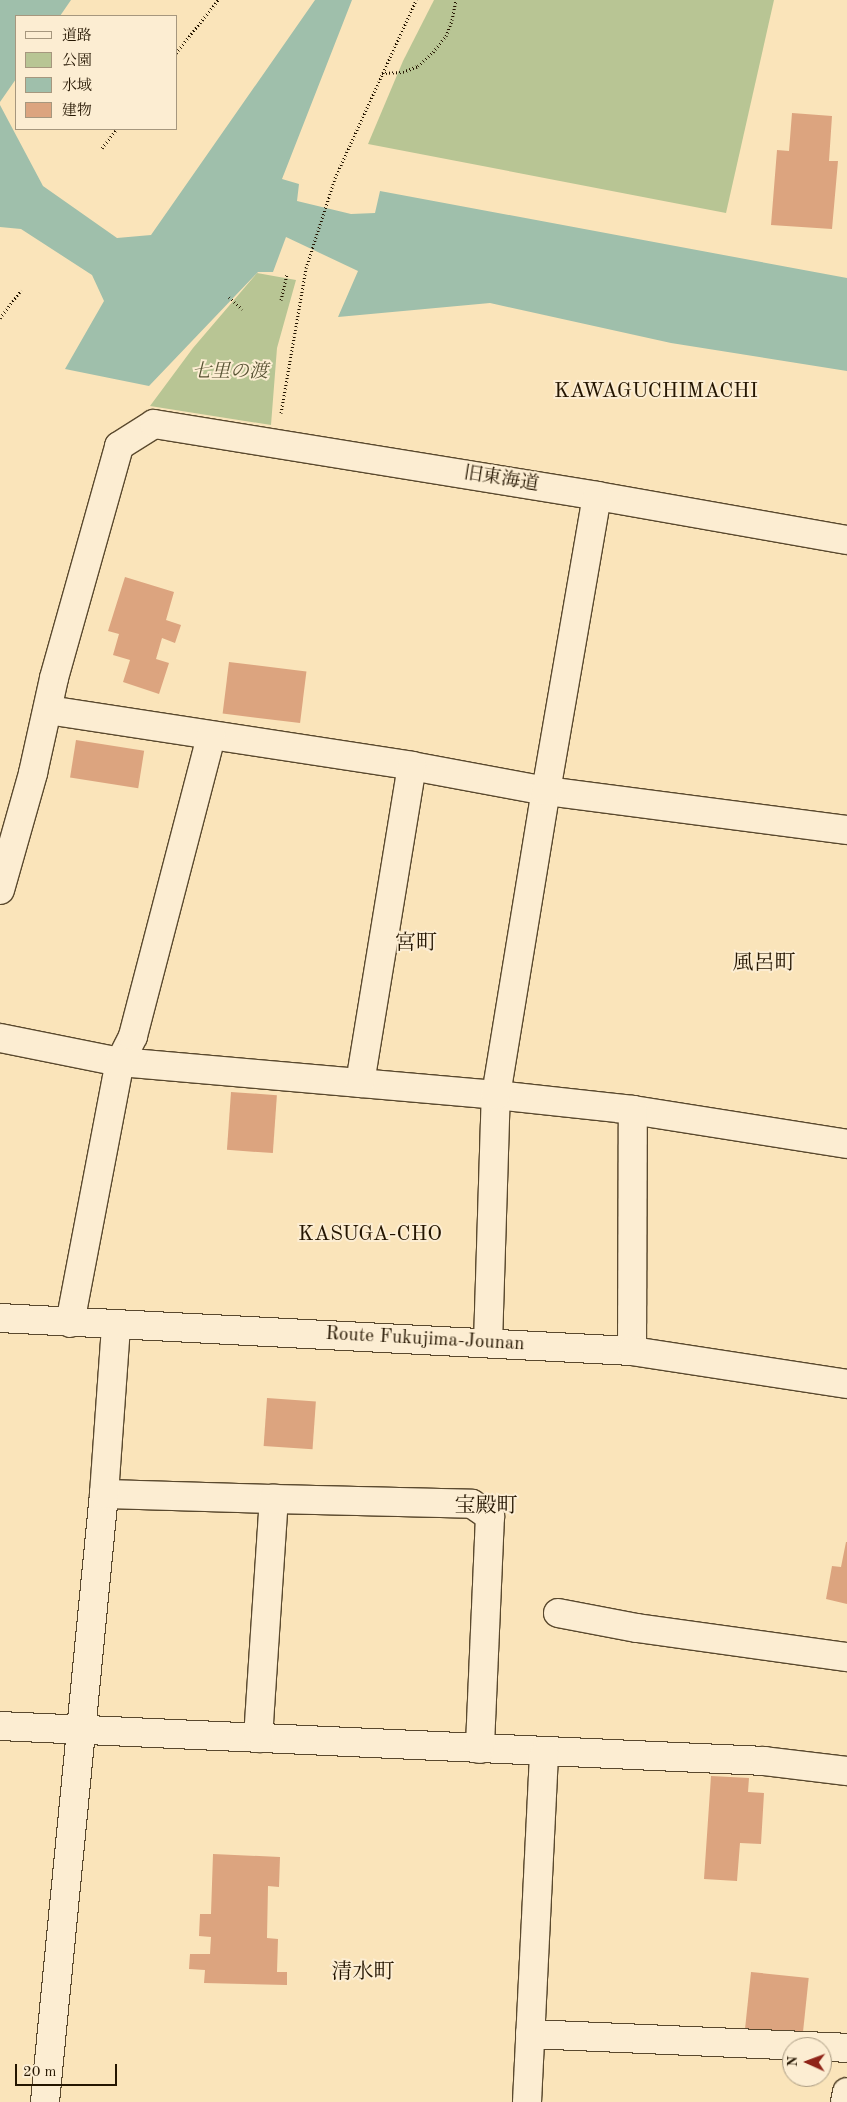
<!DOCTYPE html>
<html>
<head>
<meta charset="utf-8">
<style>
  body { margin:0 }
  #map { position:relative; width:847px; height:2102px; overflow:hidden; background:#fae4ba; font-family:"Old Standard TT","Noto Serif JP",serif }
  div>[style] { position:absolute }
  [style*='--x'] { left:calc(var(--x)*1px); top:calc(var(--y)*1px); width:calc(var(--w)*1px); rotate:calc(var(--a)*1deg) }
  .green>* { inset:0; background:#b8c594 }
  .water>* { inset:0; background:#9fbfab }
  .building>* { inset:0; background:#dca47f; transform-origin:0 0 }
  .path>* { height:3px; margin-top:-1.5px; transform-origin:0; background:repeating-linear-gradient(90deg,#241500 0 1px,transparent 0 3.5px) }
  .roads { filter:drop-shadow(1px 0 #5a492e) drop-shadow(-1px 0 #5a492e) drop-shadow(0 1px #5a492e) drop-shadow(0 -1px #5a492e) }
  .minor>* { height:28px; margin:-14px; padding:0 14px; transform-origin:14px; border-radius:14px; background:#fcedd2 }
  .secondary>* { height:28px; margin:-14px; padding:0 14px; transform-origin:14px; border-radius:14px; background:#fcedd2 }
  span { translate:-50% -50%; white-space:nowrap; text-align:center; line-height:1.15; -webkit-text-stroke:4px #fcedd2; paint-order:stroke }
  .park-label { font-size:19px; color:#585334; font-style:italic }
  .street-label { font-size:19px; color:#241500 }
  .quarter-label { font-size:21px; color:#241500 }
  .legend { position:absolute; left:15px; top:15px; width:162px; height:115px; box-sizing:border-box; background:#fcedd2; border:1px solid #a6977e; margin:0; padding:6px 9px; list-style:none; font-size:15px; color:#241500 }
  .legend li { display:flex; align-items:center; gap:10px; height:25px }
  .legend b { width:25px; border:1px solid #a6977e }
  .north { position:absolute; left:782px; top:2037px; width:50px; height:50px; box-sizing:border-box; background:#fcedd2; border:1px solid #a6977e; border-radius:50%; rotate:272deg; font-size:14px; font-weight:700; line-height:20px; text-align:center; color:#241500 }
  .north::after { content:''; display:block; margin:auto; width:18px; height:22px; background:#8f2418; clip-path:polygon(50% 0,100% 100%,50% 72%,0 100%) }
  .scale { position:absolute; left:15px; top:2064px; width:102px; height:22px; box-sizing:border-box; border:2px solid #241500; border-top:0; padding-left:6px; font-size:15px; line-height:18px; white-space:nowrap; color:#241500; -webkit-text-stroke:4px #fcedd2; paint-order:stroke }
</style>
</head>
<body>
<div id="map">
  <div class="green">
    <i style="clip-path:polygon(434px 0,774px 0,726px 213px,368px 144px,403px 61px)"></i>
    <i style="clip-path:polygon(257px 273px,296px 280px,277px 348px,271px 425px,150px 406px,193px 348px)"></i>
  </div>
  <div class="water">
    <i style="clip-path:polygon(0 0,71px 0,60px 16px,16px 16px,16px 79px,0 102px)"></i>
    <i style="clip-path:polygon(315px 0,352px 0,282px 179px,299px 184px,297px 201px,351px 214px,375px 213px,380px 191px,847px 278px,847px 371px,671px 343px,490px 303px,338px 317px,358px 271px,286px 237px,273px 272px,258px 272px,149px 386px,65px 369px,104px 301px,92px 275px,21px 229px,0 227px,0 105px,43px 186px,117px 238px,151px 235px)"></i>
  </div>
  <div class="building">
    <i style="clip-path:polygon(792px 113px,832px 116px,829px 161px,838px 161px,832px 229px,771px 225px,777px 150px,789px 151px)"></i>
    <i style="clip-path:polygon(125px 577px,174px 592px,166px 620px,181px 625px,175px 643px,162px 638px,156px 659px,169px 663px,159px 694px,123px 682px,130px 660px,113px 655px,119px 634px,108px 631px)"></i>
    <i style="left:229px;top:662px;width:78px;height:52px;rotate:7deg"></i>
    <i style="left:76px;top:740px;width:69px;height:38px;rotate:9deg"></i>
    <i style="left:231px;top:1092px;width:46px;height:58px;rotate:4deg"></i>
    <i style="left:267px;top:1398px;width:49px;height:48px;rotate:4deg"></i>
    <i style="clip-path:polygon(846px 1542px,847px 1542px,847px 1604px,826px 1599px,832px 1566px,841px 1567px)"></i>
    <i style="clip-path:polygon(711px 1776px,749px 1778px,748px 1792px,764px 1793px,761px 1844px,740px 1843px,737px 1881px,704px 1879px)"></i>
    <i style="clip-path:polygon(213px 1854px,280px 1857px,279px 1887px,268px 1886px,267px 1938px,278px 1939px,277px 1972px,287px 1972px,287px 1985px,204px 1983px,205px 1970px,189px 1969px,190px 1954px,210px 1954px,211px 1937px,199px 1936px,200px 1914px,211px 1914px)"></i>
    <i style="left:751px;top:1972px;width:58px;height:59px;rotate:6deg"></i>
  </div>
  <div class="path">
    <i style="--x:176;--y:53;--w:68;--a:-51.6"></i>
    <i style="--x:382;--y:73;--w:21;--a:-3"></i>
    <i style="--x:403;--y:72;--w:16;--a:-22"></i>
    <i style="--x:418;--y:66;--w:21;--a:-43"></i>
    <i style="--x:433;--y:52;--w:21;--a:-51"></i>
    <i style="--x:446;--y:36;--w:17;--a:-69"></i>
    <i style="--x:452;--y:20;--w:20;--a:-79"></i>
    <i style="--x:102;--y:148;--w:24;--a:-52"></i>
    <i style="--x:229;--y:297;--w:18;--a:43"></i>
    <i style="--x:281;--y:300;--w:26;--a:-77"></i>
    <i style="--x:0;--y:318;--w:35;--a:-53"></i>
    <i style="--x:281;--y:413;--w:147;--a:-80.2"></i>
    <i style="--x:306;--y:268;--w:95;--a:-72.1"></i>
    <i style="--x:335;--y:178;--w:196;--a:-65.5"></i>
  </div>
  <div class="roads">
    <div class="minor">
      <i style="--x:48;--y:710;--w:368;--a:8.7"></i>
      <i style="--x:412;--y:766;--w:136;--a:10.6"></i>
      <i style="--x:546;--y:791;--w:304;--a:7.4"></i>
      <i style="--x:0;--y:890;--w:122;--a:-74.2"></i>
      <i style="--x:33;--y:773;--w:97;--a:-77.5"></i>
      <i style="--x:54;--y:678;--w:241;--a:-74.3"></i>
      <i style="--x:119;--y:446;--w:41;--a:-32.2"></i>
      <i style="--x:154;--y:424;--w:449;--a:9.2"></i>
      <i style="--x:597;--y:496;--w:254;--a:10"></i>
      <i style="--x:0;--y:1038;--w:122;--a:11.3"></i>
      <i style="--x:120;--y:1062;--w:377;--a:5"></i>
      <i style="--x:496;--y:1095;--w:138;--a:6.2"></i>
      <i style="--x:633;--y:1110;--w:217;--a:9"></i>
      <i style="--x:360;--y:1083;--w:321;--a:-80.7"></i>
      <i style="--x:70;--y:1323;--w:266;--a:-79.2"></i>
      <i style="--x:120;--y:1062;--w:29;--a:-63"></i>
      <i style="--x:133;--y:1036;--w:310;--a:-75.4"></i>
      <i style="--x:488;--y:1343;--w:248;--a:-88.2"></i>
      <i style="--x:496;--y:1095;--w:308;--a:-80.7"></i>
      <i style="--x:546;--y:791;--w:299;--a:-80.2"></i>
      <i style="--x:632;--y:1351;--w:241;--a:-89.8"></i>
      <i style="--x:104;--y:1494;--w:170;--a:1.7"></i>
      <i style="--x:558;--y:1613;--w:80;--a:10.8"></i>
      <i style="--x:637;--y:1628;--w:212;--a:7.9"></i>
      <i style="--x:0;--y:1726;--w:765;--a:2.62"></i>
      <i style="--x:764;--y:1761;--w:84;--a:6.9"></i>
      <i style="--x:258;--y:1738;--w:240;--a:-86.2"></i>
      <i style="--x:274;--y:1499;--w:198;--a:1.4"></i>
      <i style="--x:472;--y:1504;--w:22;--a:34"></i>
      <i style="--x:490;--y:1516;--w:233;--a:92.5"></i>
      <i style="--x:530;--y:2034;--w:317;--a:2.5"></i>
      <i style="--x:45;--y:2102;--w:611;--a:-84.46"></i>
      <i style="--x:104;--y:1494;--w:168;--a:-85.9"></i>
      <i style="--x:527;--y:2102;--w:349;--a:-87.2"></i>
      <i style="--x:845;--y:2102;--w:10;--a:-79"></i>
    </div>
    <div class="secondary">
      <i style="--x:0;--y:1318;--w:633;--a:2.99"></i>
      <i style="--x:632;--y:1351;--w:218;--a:8.7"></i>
    </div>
  </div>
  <div class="park-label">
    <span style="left:230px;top:373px">七里の渡</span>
  </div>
  <div class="street-label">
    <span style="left:501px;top:480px;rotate:9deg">旧東海道</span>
    <span style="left:425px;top:1340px;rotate:3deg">Route Fukujima-Jounan</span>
  </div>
  <div class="quarter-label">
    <span style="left:656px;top:392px">KAWAGUCHIMACHI</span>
    <span style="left:416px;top:944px">宮町</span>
    <span style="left:764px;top:964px">風呂町</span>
    <span style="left:370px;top:1235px">KASUGA-CHO</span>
    <span style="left:486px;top:1507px">宝殿町</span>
    <span style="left:363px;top:1973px">清水町</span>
  </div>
  <ul class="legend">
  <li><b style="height:6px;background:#fcedd2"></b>道路</li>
  <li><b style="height:14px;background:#b8c594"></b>公園</li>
  <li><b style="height:14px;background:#9fbfab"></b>水域</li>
  <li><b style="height:14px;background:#dca47f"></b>建物</li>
  </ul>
  <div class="north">N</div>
  <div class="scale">20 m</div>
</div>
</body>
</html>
